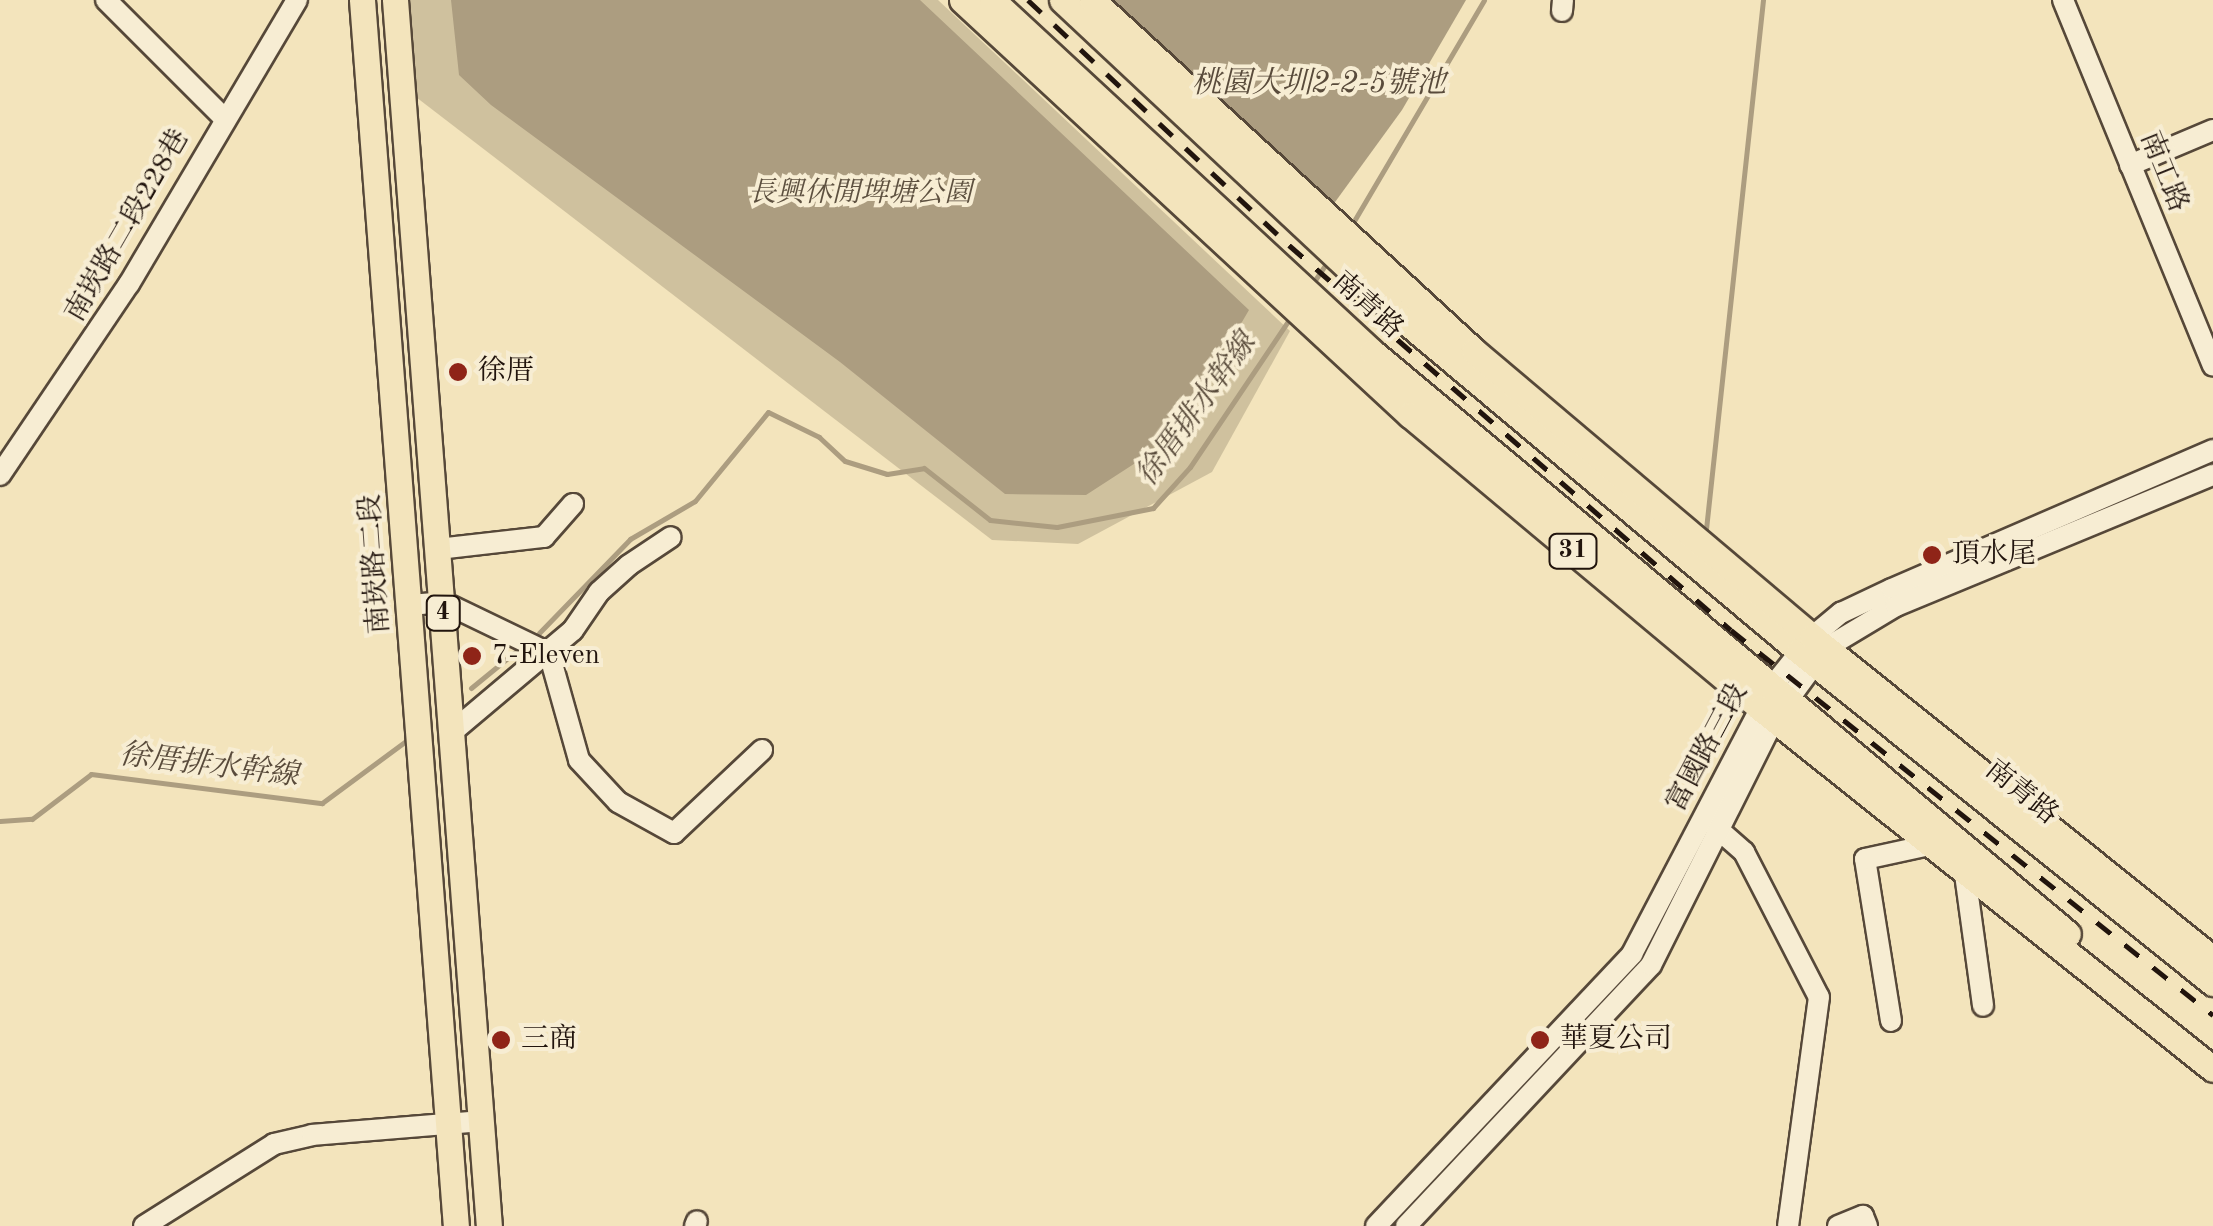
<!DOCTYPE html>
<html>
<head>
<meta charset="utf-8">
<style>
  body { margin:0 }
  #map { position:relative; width:2213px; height:1226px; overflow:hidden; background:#f3e4bc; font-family:"Old Standard TT","Noto Serif TC",serif }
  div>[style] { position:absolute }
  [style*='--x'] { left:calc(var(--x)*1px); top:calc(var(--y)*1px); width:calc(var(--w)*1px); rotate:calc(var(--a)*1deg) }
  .green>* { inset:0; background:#cfc19e }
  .water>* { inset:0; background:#ac9d80 }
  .stream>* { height:5px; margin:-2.5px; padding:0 2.5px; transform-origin:2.5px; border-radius:2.5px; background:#ac9d80 }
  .roads { filter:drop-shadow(2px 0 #564839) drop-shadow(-2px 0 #564839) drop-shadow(0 2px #564839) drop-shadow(0 -2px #564839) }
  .minor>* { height:20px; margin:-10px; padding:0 10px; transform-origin:10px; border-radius:10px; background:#f7edd3 }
  .major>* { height:25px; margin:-12.5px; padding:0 12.5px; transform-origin:12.5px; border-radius:12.5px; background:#f3e4bc }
  .rail>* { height:5px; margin-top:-2.5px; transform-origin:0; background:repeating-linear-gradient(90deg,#21140d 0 18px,transparent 0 36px) }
  .dots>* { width:28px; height:28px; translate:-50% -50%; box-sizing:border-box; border:5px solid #f7edd3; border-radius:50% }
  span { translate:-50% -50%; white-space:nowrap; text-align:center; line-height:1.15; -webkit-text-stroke:8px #f7edd3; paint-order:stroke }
  .shield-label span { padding:2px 8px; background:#f7edd3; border:2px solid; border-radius:8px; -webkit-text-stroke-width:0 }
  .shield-label { font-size:25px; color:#21140d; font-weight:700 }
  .street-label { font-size:28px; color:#21140d }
  .park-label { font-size:28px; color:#5e5140; font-style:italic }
  .poi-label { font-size:28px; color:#21140d }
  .left { translate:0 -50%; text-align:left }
  .water-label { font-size:30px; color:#594b3b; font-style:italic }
</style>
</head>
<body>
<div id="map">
  <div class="green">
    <i style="clip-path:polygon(406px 0,938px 0,1290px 331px,1212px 472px,1078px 544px,992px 540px,412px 94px)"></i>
  </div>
  <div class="water">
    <i style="clip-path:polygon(451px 0,920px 0,1249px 310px,1174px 438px,1086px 495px,1005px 494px,840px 362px,491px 105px,459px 75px)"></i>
    <i style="clip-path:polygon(1109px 0,1466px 0,1402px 110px,1330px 209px)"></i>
  </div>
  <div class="stream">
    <i style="--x:1351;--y:226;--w:262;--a:-59.5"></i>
    <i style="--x:1313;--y:283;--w:25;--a:-56"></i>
    <i style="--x:1706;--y:529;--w:532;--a:-83.85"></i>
    <i style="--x:539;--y:633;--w:131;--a:-45.9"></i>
    <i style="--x:630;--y:539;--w:75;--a:-30.3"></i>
    <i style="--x:695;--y:501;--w:115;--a:-50.6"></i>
    <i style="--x:768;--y:412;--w:57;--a:26.1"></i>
    <i style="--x:819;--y:437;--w:35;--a:43"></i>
    <i style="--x:845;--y:461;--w:44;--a:17.2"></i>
    <i style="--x:887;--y:474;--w:37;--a:-9"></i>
    <i style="--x:924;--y:468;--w:84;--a:38.2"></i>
    <i style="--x:990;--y:520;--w:67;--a:6"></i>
    <i style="--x:1057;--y:527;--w:98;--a:-11.2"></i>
    <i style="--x:1153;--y:508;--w:55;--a:-47.9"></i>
    <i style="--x:1190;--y:467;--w:179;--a:-56.1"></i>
    <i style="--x:471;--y:688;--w:57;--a:-39.3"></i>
    <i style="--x:0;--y:821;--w:32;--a:-4"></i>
    <i style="--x:32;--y:819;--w:74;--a:-37.3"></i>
    <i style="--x:91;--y:774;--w:233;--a:7.2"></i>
    <i style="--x:322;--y:803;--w:106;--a:-36.5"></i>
  </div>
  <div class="roads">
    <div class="minor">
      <i style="--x:106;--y:0;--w:165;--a:45"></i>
      <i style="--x:2063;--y:0;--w:395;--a:67.7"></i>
      <i style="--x:1562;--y:11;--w:11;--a:-85"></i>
      <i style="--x:2130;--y:165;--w:90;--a:-22.9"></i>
      <i style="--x:0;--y:475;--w:230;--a:-56"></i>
      <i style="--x:129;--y:284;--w:330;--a:-59.4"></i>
      <i style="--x:438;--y:549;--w:107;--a:-6.5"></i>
      <i style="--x:544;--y:537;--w:44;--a:-48.7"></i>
      <i style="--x:410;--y:605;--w:33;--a:-5"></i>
      <i style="--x:443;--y:602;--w:118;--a:25.7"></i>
      <i style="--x:549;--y:653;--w:111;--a:74.3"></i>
      <i style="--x:579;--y:760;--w:57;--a:47.1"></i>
      <i style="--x:618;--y:802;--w:64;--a:29"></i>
      <i style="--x:674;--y:833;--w:121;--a:-43.3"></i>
      <i style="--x:452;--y:732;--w:158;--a:-40.1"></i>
      <i style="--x:573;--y:630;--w:46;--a:-55.6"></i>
      <i style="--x:599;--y:592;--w:40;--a:-42"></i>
      <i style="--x:629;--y:565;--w:50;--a:-33.7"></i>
      <i style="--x:1711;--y:823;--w:44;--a:41.3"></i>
      <i style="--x:1744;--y:852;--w:163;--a:62.7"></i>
      <i style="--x:1819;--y:997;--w:231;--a:97.7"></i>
      <i style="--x:1965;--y:874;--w:133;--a:82.2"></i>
      <i style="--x:1891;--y:1021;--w:164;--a:-99.1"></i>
      <i style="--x:1865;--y:859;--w:66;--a:-12.2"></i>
      <i style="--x:144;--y:1226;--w:154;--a:-32.2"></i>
      <i style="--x:274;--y:1144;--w:39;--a:-13"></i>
      <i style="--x:312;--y:1135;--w:170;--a:-4.7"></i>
      <i style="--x:695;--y:1226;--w:5;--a:-68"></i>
      <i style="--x:1376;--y:1226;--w:374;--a:-46.7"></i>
      <i style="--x:1632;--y:954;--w:300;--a:-62.4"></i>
      <i style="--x:1771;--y:688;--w:65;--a:-51.2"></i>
      <i style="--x:1812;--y:637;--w:38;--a:-40"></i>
      <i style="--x:1841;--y:613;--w:56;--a:-25.2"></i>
      <i style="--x:1892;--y:589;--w:350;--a:-23.4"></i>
      <i style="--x:1406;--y:1226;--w:358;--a:-46.8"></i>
      <i style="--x:1651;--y:965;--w:275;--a:-63.4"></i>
      <i style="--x:1774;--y:719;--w:88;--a:-53.8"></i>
      <i style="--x:1826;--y:648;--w:82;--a:-31"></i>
      <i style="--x:1896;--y:606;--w:343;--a:-22.5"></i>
      <i style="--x:1838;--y:1226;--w:27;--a:-22"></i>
      <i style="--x:1863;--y:1216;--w:11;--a:68"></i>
    </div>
    <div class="major">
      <i style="--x:362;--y:0;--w:1230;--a:85.62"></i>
      <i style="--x:395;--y:0;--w:1230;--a:85.62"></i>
      <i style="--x:962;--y:0;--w:611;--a:42.81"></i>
      <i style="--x:1410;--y:415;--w:456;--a:39.9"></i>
      <i style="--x:1760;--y:708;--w:579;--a:38.55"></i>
      <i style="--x:992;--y:0;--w:518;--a:42.81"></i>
      <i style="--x:1372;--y:352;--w:907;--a:39.9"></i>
      <i style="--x:1062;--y:0;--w:468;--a:43.1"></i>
      <i style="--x:1404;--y:320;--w:515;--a:39.96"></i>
      <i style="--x:1799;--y:651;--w:531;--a:38.73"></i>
      <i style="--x:1092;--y:0;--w:519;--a:42.58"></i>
      <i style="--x:1474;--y:351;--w:443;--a:40.2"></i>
      <i style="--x:1812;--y:637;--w:514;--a:38.76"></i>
    </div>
  </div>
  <div class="rail">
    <i style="--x:1028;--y:0;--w:358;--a:43.2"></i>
    <i style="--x:1289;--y:245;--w:586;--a:41.06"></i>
    <i style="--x:1731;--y:630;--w:617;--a:38.62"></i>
  </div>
  <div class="dots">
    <i style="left:458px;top:372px;background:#8f2418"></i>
    <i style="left:1932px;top:555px;background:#8f2418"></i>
    <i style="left:472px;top:656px;background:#8f2418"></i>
    <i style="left:501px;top:1040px;background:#8f2418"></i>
    <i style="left:1540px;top:1040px;background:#8f2418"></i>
  </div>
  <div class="shield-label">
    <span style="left:1573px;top:551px">31</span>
    <span style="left:443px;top:613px">4</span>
  </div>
  <div class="street-label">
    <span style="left:2163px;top:172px;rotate:68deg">南工路</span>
    <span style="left:128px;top:226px;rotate:-60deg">南崁路二段228巷</span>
    <span style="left:1367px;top:306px;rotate:42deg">南青路</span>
    <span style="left:376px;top:564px;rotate:-94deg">南崁路二段</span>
    <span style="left:1708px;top:748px;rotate:-62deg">富國路三段</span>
    <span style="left:2021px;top:793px;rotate:39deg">南青路</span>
  </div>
  <div class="park-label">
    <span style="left:860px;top:194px">長興休閒埤塘公園</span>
  </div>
  <div class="poi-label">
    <span class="left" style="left:478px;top:372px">徐厝</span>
    <span class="left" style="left:1952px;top:555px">頂水尾</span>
    <span class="left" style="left:492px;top:656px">7-Eleven</span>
    <span class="left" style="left:521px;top:1040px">三商</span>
    <span class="left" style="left:1560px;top:1040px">華夏公司</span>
  </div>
  <div class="water-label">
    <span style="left:1319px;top:84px">桃園大圳2-2-5號池</span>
    <span style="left:1197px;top:410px;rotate:-54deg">徐厝排水幹線</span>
    <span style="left:209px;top:766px;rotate:7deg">徐厝排水幹線</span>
  </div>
</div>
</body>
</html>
